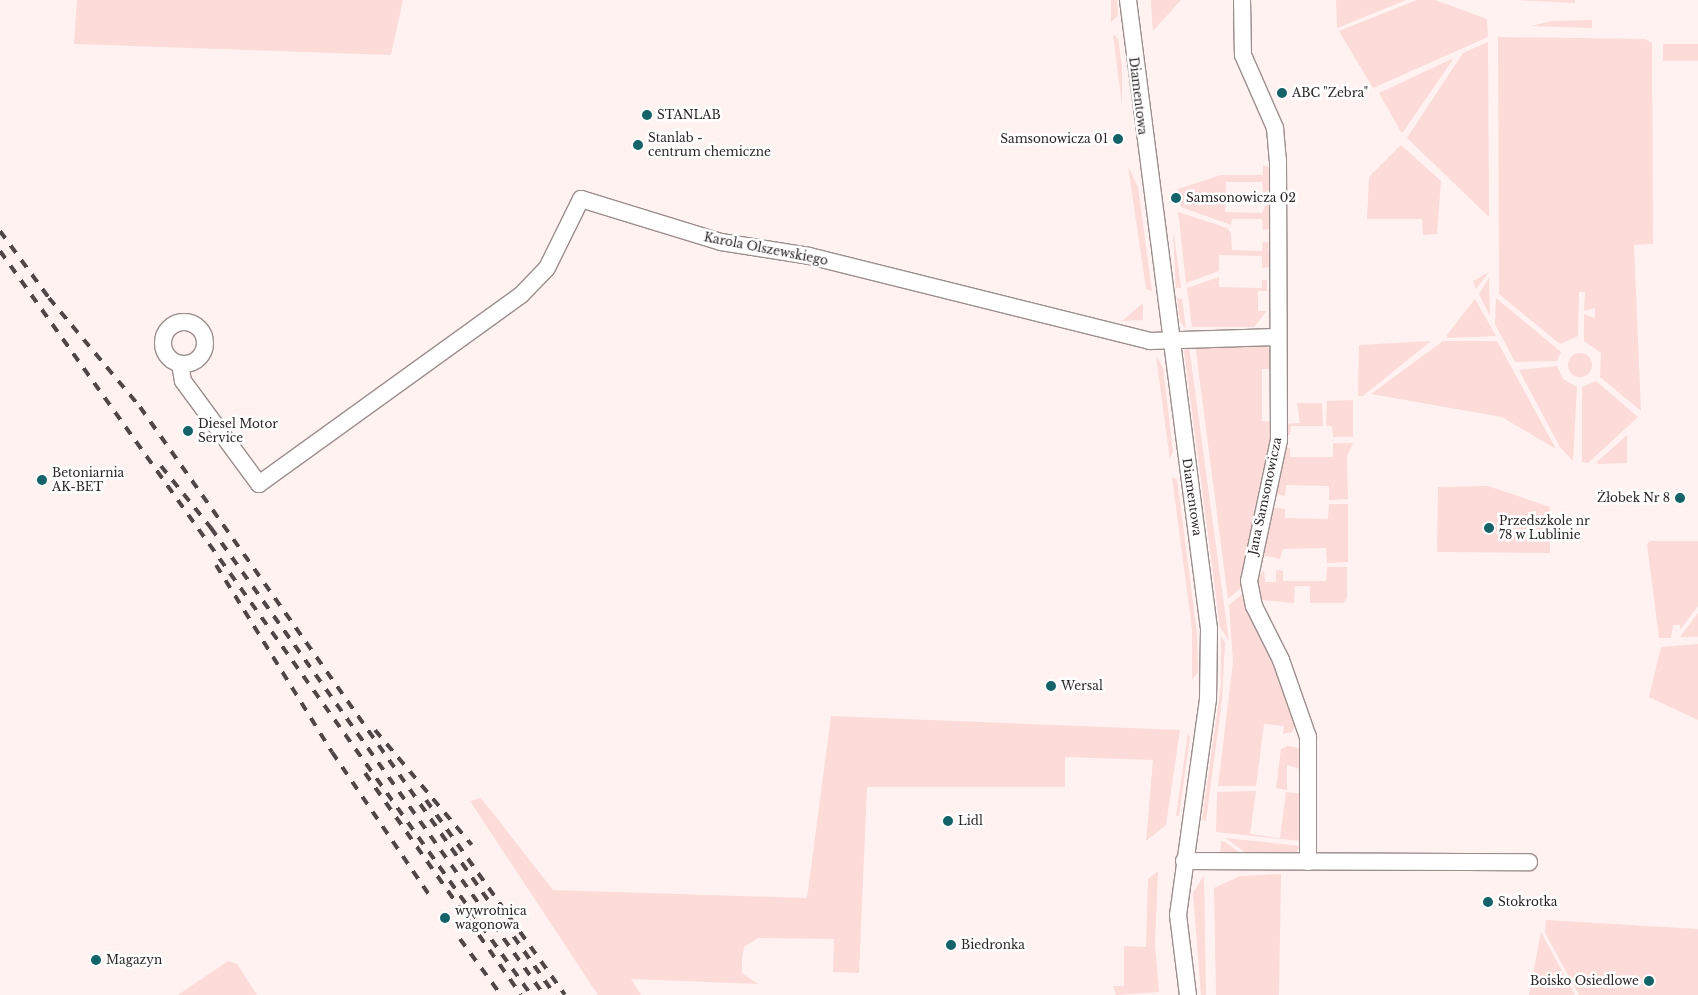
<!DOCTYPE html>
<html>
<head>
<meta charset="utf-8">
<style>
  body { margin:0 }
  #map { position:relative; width:1698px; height:995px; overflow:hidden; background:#fff2f1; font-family:"Libre Baskerville",serif }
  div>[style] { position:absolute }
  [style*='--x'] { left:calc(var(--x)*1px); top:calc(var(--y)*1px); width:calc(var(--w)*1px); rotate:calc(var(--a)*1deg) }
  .green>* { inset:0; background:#fcdbd8; transform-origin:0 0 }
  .round { border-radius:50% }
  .roads { filter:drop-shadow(1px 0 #9c8e8d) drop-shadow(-1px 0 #9c8e8d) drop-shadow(0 1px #9c8e8d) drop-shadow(0 -1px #9c8e8d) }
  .minor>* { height:16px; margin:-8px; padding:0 8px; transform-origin:8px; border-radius:8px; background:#fff }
  .minor>.ring { margin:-8px; padding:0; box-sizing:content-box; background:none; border:16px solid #fff; border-radius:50% }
  .rail>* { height:4px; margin-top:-2px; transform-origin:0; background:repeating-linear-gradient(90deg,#4f4747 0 9px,transparent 0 18px) }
  .dots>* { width:14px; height:14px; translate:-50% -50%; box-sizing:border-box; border:2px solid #fff; border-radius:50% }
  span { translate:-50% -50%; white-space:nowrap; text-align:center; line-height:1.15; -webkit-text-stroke:5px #fff; paint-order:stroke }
  .poi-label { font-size:12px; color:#2c2626 }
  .left { translate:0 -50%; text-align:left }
  .right { translate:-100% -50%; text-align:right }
  .street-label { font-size:12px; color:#2c2626 }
</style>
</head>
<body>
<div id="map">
  <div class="green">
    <i style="clip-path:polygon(77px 0,403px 0,391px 55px,74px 44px)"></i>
    <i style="clip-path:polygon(1111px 0,1117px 0,1118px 15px,1111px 23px)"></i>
    <i style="clip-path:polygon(1151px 0,1181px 0,1153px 31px,1152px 21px)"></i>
    <i style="clip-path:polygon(1336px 0,1406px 0,1337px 28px)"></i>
    <i style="clip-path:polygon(1417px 0,1435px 0,1487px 19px,1488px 37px,1373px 88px,1339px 31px)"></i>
    <i style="clip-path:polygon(1514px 0,1575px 0,1575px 3px)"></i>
    <i style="clip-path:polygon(1592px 20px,1592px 28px,1531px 26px,1553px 21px)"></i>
    <i style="clip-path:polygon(1113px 34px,1118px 39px,1122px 66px,1122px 105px)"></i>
    <i style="clip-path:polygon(1498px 37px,1645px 39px,1652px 43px,1653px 244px,1634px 245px,1641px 411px,1600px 377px,1601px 353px,1584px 341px,1584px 314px,1595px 318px,1595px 308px,1584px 311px,1585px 292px,1579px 292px,1578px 336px,1560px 344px,1499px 294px)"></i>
    <i style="clip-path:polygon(1488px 42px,1489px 217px,1407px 138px,1463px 53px)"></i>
    <i style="left:1663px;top:44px;width:35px;height:17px"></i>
    <i style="clip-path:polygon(1454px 58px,1403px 132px,1401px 132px,1379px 93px)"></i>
    <i style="clip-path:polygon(1401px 145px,1441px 181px,1437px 234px,1423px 235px,1422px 219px,1367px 219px,1369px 177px)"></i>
    <i style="clip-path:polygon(1263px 165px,1270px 168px,1272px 188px,1263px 193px,1262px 182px,1226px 182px,1225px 212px,1262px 213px,1266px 204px,1271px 207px,1269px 229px,1263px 230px,1262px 219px,1232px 219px,1231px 225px,1181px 207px,1178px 189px,1221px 175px,1263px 175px)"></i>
    <i style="clip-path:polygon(1128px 166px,1138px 187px,1152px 291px,1146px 289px)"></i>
    <i style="clip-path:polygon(1178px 212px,1227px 228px,1231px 233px,1232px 250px,1262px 251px,1263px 242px,1268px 242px,1270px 267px,1262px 268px,1262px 256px,1219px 255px,1219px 271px,1186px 283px)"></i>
    <i style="clip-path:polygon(1173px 235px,1174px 235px,1181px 288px,1176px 288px)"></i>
    <i style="clip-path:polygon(1489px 272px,1476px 289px,1473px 281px)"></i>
    <i style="clip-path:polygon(1219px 277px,1219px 287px,1262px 288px,1262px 280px,1267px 280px,1267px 291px,1258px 291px,1258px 311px,1267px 311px,1254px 327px,1192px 327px,1187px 288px)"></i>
    <i style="clip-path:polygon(1489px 278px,1490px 316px,1479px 294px)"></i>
    <i style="clip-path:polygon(1177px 298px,1182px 299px,1186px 329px,1180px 321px)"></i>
    <i style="clip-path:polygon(1496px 298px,1561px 352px,1557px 361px,1515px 362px,1495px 324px)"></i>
    <i style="clip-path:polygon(1475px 299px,1496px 336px,1447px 338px,1447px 335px)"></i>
    <i style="clip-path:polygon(1143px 303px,1143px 320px,1122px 321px)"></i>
    <i style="clip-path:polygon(1431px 341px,1363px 396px,1358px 396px,1359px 345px)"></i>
    <i style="clip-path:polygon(1443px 341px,1497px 341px,1556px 449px,1502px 417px,1371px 394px)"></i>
    <i style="clip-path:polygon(1195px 344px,1265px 344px,1271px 352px,1271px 369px,1262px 369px,1262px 421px,1272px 422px,1271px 445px,1244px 585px,1228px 599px)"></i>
    <i style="clip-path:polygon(1189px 346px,1211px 510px,1229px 641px,1220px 627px,1184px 351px)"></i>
    <i class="round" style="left:1568px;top:353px;width:24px;height:24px"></i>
    <i style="clip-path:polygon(1156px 356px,1163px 368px,1173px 451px,1170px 460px)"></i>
    <i style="clip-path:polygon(1557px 366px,1563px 379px,1577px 387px,1573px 461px,1560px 447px,1519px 370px)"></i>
    <i style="clip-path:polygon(1596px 381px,1638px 417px,1588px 463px,1582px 462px,1582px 387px)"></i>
    <i style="clip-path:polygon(1353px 400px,1353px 437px,1333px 437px,1332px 426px,1326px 426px,1327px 401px)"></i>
    <i style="clip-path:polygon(1297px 403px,1322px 403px,1323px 426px,1291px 426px,1290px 435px,1286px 435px,1283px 424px,1300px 423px)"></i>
    <i style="clip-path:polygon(1627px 435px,1627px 463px,1598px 464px,1597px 462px)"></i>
    <i style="clip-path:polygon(1333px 443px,1353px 443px,1347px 456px,1348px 499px,1329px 500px,1329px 486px,1286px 485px,1285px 496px,1275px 494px,1285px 447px,1290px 448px,1290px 457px,1333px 457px)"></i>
    <i style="clip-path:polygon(1172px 477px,1177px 479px,1197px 633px,1198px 672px,1192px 680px,1192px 629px)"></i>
    <i style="clip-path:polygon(1488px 486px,1550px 507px,1550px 553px,1437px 552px,1438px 487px)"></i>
    <i style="clip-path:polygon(1329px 504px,1348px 504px,1348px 562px,1327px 563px,1326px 548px,1283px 549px,1280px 559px,1262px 555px,1271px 507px,1285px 509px,1285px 518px,1328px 519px)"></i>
    <i style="clip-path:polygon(1650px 541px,1698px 541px,1698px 606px,1680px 630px,1680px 625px,1673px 625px,1671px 638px,1659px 638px,1647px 544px)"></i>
    <i style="clip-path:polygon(1327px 567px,1347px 567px,1347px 598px,1343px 603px,1310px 603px,1310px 586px,1295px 586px,1294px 603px,1261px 600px,1258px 578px,1264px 570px,1265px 582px,1276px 582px,1276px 570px,1283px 571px,1283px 581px,1326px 581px)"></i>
    <i style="clip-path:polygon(1246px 591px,1296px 723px,1292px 732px,1283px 734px,1284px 726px,1264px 724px,1256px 786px,1218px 786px,1233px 662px,1229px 605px)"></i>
    <i style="clip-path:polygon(1698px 613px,1698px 637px,1680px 637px)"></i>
    <i style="clip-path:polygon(1221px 636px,1225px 643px,1222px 700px,1206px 821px,1202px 820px,1221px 685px)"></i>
    <i style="clip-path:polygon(1698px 644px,1698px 720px,1649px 697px,1661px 647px)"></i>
    <i style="clip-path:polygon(831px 716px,1180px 730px,1166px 825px,1146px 841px,1153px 760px,1065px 757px,1065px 787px,867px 787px,859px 973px,833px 972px,834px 939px,758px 938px,744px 947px,742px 959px,742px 973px,758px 984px,631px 979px,641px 995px,598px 995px,470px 801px,481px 798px,553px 890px,807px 898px)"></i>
    <i style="clip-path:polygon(1188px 733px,1190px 737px,1179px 816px,1176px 816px)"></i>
    <i style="clip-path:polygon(1288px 746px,1299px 748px,1303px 770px,1287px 765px,1287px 790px,1276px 788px,1281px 749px)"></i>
    <i style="clip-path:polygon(1256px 791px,1250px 834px,1280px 838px,1286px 792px,1303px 794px,1301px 841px,1216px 832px,1217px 792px)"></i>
    <i style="clip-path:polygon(1226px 838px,1300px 846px,1295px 855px,1251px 857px)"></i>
    <i style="clip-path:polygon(1221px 841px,1225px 842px,1246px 857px,1220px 857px)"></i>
    <i style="clip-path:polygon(1158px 871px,1155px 943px,1159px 992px,1116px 995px,1113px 986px,1124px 986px,1124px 946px,1146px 947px,1148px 879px)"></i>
    <i style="clip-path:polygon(1281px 874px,1279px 995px,1216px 995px,1214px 888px,1240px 876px)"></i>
    <i style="clip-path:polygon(1204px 875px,1206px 995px,1201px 995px,1193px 893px)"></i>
    <i style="clip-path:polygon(1546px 920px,1698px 929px,1698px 995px,1579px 995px,1545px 933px)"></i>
    <i style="clip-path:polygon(1541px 932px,1575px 995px,1529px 995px)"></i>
    <i style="clip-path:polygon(228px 961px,237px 964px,257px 995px,178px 995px)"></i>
  </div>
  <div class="roads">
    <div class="minor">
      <i style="--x:1128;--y:0;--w:634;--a:82.66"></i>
      <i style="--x:1209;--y:629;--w:70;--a:90.8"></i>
      <i style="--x:1208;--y:699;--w:218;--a:97.9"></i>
      <i style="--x:1178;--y:915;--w:81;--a:82.9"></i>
      <i style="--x:1242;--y:0;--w:55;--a:89"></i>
      <i style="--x:1243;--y:55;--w:80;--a:66.3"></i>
      <i style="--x:1275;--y:128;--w:32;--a:85"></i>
      <i style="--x:1278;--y:160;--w:280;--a:89.8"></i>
      <i style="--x:1279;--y:440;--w:144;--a:102"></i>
      <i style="--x:1249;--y:581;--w:25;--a:79"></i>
      <i style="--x:1254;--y:606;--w:60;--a:63.4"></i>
      <i style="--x:1281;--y:660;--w:82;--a:70.7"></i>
      <i style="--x:1308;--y:737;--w:125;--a:90"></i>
      <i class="ring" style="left:163px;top:322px;width:26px;height:26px"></i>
      <i style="--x:180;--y:364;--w:17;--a:80"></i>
      <i style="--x:183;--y:381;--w:128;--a:53.6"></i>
      <i style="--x:259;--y:484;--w:323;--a:-35.8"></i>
      <i style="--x:521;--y:295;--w:37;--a:-46"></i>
      <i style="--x:547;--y:268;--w:77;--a:-63.8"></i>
      <i style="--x:581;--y:199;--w:146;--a:17.1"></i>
      <i style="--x:721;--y:242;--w:89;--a:9"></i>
      <i style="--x:809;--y:256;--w:351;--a:14"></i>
      <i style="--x:1150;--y:341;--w:126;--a:-1.8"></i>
      <i style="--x:1184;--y:861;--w:345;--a:0.2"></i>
    </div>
  </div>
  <div class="rail">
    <i style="--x:0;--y:231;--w:83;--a:53.8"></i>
    <i style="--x:49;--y:298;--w:142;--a:50.1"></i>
    <i style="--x:140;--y:407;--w:720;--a:54.79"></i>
    <i style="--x:0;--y:251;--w:914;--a:54.48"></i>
    <i style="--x:161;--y:466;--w:80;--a:51.1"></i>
    <i style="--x:211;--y:528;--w:574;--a:54.51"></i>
    <i style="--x:216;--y:565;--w:220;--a:58.2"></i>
    <i style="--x:332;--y:752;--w:174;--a:55.8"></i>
    <i style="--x:375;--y:730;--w:150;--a:49.9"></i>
    <i style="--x:365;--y:773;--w:271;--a:54.9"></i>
    <i style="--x:426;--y:800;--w:239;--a:54.5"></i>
    <i style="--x:460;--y:939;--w:69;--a:53.8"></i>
  </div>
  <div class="dots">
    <i style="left:1282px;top:93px;background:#136368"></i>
    <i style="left:647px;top:115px;background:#136368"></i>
    <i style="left:1118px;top:139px;background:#136368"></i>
    <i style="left:638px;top:145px;background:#136368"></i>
    <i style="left:1176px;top:198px;background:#136368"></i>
    <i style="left:188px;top:431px;background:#136368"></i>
    <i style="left:42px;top:480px;background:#136368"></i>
    <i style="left:1680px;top:498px;background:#136368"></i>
    <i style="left:1489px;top:528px;background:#136368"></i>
    <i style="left:1051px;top:686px;background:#136368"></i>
    <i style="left:948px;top:821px;background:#136368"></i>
    <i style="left:1488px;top:902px;background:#136368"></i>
    <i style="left:445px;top:918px;background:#136368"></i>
    <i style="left:951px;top:945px;background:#136368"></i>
    <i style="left:96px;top:960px;background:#136368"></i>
    <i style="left:1649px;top:981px;background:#136368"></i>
  </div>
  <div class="poi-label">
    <span class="left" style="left:1292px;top:93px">ABC "Zebra"</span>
    <span class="left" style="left:657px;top:115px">STANLAB</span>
    <span class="left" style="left:648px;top:145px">Stanlab -<br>centrum chemiczne</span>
    <span class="right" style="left:1108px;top:139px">Samsonowicza 01</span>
    <span class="left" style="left:1186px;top:198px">Samsonowicza 02</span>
    <span class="left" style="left:198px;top:431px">Diesel Motor<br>Service</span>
    <span class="left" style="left:52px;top:480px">Betoniarnia<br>AK-BET</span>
    <span class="right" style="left:1670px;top:498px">Żłobek Nr 8</span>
    <span class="left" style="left:1499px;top:528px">Przedszkole nr<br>78 w Lublinie</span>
    <span class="left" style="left:1061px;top:686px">Wersal</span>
    <span class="left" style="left:958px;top:821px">Lidl</span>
    <span class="left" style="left:1498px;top:902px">Stokrotka</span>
    <span class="left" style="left:455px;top:918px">wywrotnica<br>wagonowa</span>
    <span class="left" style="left:961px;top:945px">Biedronka</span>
    <span class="left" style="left:106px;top:960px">Magazyn</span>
    <span class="right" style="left:1639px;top:981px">Boisko Osiedlowe</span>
  </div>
  <div class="street-label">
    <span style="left:1138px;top:96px;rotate:83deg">Diamentowa</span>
    <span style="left:766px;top:249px;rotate:11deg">Karola Olszewskiego</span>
    <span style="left:1265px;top:496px;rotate:-78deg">Jana Samsonowicza</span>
    <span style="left:1192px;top:497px;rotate:82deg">Diamentowa</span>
  </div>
</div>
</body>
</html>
